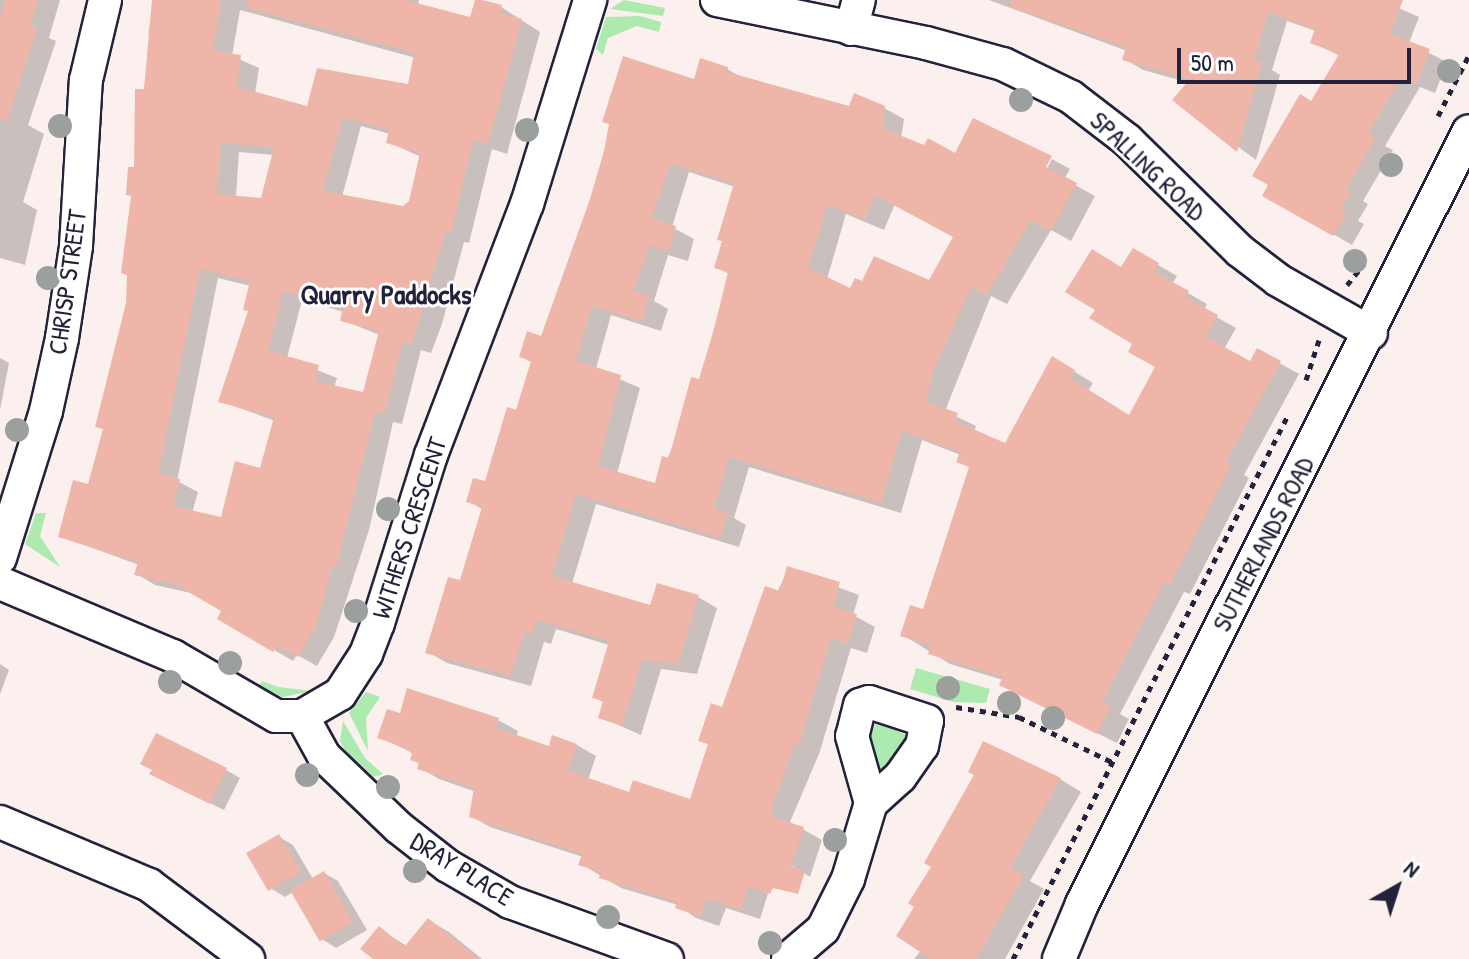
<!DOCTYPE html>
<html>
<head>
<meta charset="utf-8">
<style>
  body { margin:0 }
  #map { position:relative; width:1469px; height:959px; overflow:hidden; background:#fcf0ee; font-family:"Patrick Hand",sans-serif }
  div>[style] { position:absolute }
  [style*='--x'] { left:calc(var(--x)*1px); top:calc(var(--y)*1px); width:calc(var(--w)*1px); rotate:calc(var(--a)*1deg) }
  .green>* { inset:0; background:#aceab0 }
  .shadow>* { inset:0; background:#0003 }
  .building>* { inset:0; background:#efb5a8; transform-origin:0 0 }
  .path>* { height:5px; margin-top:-2.5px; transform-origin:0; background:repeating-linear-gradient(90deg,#22223b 0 6px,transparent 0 12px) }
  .roads { filter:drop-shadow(2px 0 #22223b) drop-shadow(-2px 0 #22223b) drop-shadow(0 2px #22223b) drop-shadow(0 -2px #22223b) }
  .minor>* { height:32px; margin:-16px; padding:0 16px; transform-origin:16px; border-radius:16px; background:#fff }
  .trees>* { width:24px; height:24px; margin:-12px; border-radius:50%; background:#9ba09f }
  span { translate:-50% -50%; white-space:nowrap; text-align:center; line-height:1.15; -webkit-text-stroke:6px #fff; paint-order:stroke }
  .street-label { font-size:26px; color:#22223b }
  .neighbourhood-label { font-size:28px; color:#22223b; font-weight:700 }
  .north { position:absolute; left:1357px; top:847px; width:80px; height:80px; -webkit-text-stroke:6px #fff; paint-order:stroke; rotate:39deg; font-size:22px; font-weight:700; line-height:32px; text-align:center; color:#22223b }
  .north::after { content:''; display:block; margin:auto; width:28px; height:36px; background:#22223b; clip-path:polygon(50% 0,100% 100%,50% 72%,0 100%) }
  .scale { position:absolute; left:1177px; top:48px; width:234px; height:36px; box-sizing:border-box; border:4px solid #22223b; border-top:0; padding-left:10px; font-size:24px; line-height:28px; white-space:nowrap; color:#22223b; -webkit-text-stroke:6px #fff; paint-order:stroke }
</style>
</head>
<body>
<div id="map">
  <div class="green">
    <i style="clip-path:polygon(624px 0,665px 8px,663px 16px,610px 9px)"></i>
    <i style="clip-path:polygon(640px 16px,661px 22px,659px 32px,637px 26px,608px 38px,603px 55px,596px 49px,606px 17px)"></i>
    <i style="clip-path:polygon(36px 513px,46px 513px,40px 536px,60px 567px,25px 544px)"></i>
    <i style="clip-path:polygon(916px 668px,990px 689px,986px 703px,953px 702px,910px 689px)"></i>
    <i style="clip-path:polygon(262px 681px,278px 687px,313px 691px,282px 697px,259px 685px)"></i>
    <i style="clip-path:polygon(366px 692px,380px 697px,366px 718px,368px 751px,349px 713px)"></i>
    <i style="clip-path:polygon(343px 721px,365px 758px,383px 774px,374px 777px,345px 750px,340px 741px)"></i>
    <i style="clip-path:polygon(877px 721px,908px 736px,904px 747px,880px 771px,868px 738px)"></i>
  </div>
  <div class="shadow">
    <i style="clip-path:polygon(0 0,60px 0,49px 38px,56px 41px,28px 125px,44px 134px,23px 202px,37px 210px,25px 265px,0 258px)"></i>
    <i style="clip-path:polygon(evenodd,162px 0,419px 0,418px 5px,472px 20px,477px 1px,501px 7px,540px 32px,507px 154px,492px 149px,469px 243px,464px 242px,442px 324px,431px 353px,421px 350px,402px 424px,393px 422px,369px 530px,334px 637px,317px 666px,297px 655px,293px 661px,220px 618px,224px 611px,195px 594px,155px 585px,137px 574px,139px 565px,60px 536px,89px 486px,105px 430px,97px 426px,128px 303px,136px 169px,154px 38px,148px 35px,152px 13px,162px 0,240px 10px,416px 58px,409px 86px,308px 108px,255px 94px,259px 68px,232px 56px,240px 10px,162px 0,361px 126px,390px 134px,388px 142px,421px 157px,410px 202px,403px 208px,342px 197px,361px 126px,162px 0,239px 152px,274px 155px,262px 200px,236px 197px,239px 152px,162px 0,218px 278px,251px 286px,250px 312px,221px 401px,275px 421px,262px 471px,222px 520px,192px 513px,198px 492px,177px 481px,218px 278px,162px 0,302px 300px,344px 312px,342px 320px,380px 335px,364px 395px,334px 388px,337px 378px,287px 358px,302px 300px)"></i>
    <i style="clip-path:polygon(989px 0,1380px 0,1419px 17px,1409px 43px,1447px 62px,1435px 93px,1420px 87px,1385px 146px,1393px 150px,1363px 201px,1368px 204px,1358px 221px,1364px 224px,1352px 245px,1265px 195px,1340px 56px,1312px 42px,1316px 31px,1287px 21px,1272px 70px,1280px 75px,1256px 160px,1175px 100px,1190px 83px,1143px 70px,1125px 59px,1127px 51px)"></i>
    <i style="clip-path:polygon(evenodd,727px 69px,745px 79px,850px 108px,884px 108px,904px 119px,901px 138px,925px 147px,1043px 176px,1052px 159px,1070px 169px,1064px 179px,1095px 196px,1071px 241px,1051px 230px,1007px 304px,991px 296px,945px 411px,976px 426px,974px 432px,1006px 446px,1072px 370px,1093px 383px,1088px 391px,1130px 417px,1158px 367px,1135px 343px,1122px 269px,1153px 262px,1177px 276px,1172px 284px,1207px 304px,1204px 310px,1236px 328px,1224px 349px,1251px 364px,1258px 351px,1299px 374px,1244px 475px,1249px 478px,1190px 594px,1184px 592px,1120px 714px,1129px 719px,1117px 743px,1021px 695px,1003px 680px,950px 664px,903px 635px,924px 611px,970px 469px,961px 455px,922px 440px,901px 513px,749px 467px,734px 518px,746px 525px,739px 547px,596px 504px,572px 584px,651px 608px,698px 597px,717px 608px,697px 674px,661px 669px,641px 735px,600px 717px,605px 703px,594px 697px,609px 645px,556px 629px,551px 644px,544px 642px,531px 686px,447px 663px,428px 652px,461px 583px,483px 510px,469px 501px,486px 484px,517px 412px,532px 363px,521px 356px,542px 338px,695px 81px,727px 69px,689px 172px,735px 187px,716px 267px,729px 274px,700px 382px,656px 485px,617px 474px,640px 388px,596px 369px,611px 315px,661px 331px,668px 309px,654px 301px,668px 255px,688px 261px,694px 239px,672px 227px,689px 172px,727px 69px,895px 204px,955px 237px,930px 283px,863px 284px,851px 291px,827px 279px,846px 214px,884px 230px,895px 204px)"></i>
    <i style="clip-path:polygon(0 358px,9px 363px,0 410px)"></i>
    <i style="clip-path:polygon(788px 569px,859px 595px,853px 615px,875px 627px,867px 653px,851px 648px,819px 754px,790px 822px,822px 840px,810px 877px,767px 850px,770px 887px,760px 919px,726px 908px,719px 926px,696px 918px,678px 905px,621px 888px,581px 864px,583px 857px,490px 827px,471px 816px,476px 792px,439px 779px,420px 768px,415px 754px,379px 737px,401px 716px,498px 720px,518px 731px,516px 737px,550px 749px,577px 745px,596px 756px,588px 780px,630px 794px,691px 801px,710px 745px,700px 740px,723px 709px)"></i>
    <i style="clip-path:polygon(0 664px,9px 670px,0 694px)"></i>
    <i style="clip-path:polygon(226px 770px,240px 778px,224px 810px,166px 782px)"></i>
    <i style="clip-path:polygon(1060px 779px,1081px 792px,1030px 881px,1044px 889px,1005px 959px,914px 959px)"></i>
    <i style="clip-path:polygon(279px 837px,293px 845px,313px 879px,324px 873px,338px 881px,367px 930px,336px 948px,322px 939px,293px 892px,285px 897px,270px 888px)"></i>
    <i style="clip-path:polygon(428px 920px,449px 932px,482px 959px,376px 959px,379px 929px,407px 946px)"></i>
  </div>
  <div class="building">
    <i style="clip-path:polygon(5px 0,38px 0,30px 26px,37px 28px,7px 121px,0 120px,0 18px)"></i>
    <i style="clip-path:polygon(evenodd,152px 0,221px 0,213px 51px,241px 55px,237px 87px,307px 106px,317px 68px,408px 84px,414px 53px,247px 8px,248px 0,405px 0,470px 17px,475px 0,482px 0,502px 5px,500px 13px,522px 19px,488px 144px,473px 140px,451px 234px,445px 233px,412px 344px,403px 341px,384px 414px,375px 412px,336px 567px,332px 566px,316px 626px,298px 657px,277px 646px,273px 652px,217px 619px,221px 611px,175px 584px,134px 575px,138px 562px,58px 537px,73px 480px,88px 484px,103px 429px,95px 427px,126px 303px,127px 275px,121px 273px,131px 196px,126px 195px,128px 167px,134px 167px,135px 89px,144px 89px,152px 0,343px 117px,389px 130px,386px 143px,420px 153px,409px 201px,403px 206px,323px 191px,343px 117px,152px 0,221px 143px,274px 147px,261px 198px,217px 194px,221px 143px,152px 0,200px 269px,250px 281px,243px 310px,248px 311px,218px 402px,274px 417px,260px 468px,235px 461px,221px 517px,173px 506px,180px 479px,158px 474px,200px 269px,152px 0,283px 291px,343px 307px,340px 321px,379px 331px,363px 392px,315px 381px,319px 365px,268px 351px,283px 291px)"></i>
    <i style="clip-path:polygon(1011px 0,1403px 0,1390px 34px,1430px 49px,1416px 84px,1401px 78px,1368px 134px,1376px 138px,1346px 189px,1351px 192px,1341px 209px,1347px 212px,1333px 236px,1262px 196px,1268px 185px,1252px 176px,1300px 94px,1311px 101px,1339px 54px,1310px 43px,1315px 29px,1268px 12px,1254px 60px,1262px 62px,1237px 152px,1172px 100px,1190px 79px,1122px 60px,1126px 47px,1010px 7px)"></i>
    <i style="clip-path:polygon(evenodd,623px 56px,694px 79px,700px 58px,728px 67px,727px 72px,849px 106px,854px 93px,885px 106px,882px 128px,924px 145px,928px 138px,955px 153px,973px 118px,1052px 156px,1046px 167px,1077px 183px,1051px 231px,1031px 220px,987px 295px,971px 287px,933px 371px,926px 402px,958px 413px,955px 421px,1005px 443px,1052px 356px,1075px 370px,1070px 378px,1129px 415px,1155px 367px,1128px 352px,1132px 344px,1089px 318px,1095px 310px,1065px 292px,1092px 249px,1121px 267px,1133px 248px,1159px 263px,1154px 272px,1189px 291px,1185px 297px,1218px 315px,1206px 337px,1250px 361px,1257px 348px,1281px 361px,1226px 462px,1231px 465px,1170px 585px,1164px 582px,1102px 702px,1111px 707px,1097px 734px,999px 685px,1003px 677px,928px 654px,931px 645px,900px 636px,910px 605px,923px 609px,969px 467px,956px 462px,960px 452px,902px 431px,881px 503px,729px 457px,714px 508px,728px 512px,720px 538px,576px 494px,552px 576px,650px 605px,657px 583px,699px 595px,678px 664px,642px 659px,622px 726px,598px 718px,603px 701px,592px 698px,609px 641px,537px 620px,532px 635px,524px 632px,511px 676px,425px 653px,448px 577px,460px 580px,482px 507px,466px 502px,473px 478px,485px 481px,507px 407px,516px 410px,531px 361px,519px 357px,527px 331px,541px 336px,590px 199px,604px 151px,609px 124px,602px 122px,623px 56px,670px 163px,734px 183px,717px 240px,722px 241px,714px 268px,728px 272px,714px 329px,699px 379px,691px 377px,669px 458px,662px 456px,655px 483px,598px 466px,621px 375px,576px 361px,592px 306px,642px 321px,649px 296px,634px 291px,649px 245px,669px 251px,676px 226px,652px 219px,670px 163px,623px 56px,875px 195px,953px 237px,929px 280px,874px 256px,862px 281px,855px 278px,850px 288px,808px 268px,827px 205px,865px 220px,875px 195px)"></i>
    <i style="clip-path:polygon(787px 566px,840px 582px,833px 607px,857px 614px,848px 644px,831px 638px,799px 745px,795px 744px,771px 810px,774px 818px,804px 827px,791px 866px,805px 871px,798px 894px,773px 888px,770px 894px,748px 887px,740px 910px,706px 898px,700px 916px,675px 908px,677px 902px,599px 878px,601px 872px,578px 865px,582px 854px,469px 817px,474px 788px,417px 769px,419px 763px,410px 760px,412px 754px,404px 747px,377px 738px,387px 709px,400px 713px,407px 688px,499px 718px,496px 728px,549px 746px,552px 735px,577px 744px,568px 771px,629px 792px,633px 780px,690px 799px,708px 744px,698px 741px,711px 703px,722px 707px,765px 586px,780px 591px)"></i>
    <i style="clip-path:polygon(156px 733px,227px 768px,210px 804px,149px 774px,152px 770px,140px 764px)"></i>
    <i style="clip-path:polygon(983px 741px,1061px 778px,1010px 868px,1024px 875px,976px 959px,931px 959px,896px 936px,914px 907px,908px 903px,931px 867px,924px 863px,974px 775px,968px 772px)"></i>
    <i style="left:279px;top:834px;width:44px;height:38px;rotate:60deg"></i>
    <i style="left:324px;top:871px;width:59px;height:39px;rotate:60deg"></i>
    <i style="clip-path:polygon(428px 918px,478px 959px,373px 959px,360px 949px,379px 926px,404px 947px)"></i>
  </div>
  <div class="path">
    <i style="--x:1438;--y:116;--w:68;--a:-63.1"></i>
    <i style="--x:1347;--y:285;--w:27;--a:-51"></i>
    <i style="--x:1306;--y:380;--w:42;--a:-72"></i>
    <i style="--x:956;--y:707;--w:64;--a:9"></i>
    <i style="--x:1019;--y:717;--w:106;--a:25.8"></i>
    <i style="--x:1013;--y:959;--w:607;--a:-63.18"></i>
  </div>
  <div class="roads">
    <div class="minor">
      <i style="--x:717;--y:0;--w:213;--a:11.6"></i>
      <i style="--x:926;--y:43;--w:80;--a:15.3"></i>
      <i style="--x:1003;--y:64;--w:76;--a:25.9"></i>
      <i style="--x:1071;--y:97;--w:71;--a:37.5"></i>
      <i style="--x:1127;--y:140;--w:158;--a:44.5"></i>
      <i style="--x:1240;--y:251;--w:48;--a:37.3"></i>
      <i style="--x:1278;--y:280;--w:107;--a:29.7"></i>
      <i style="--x:851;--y:29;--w:30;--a:-75"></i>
      <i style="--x:0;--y:558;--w:154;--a:-72.6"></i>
      <i style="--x:46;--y:411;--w:75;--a:-77.6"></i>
      <i style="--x:62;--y:338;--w:93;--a:-81.3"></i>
      <i style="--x:76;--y:246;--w:166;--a:-86.6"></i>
      <i style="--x:86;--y:80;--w:82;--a:-76.6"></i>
      <i style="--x:0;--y:583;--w:188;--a:22.9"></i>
      <i style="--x:173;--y:656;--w:119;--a:30.2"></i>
      <i style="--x:276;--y:716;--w:26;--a:0"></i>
      <i style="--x:302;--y:716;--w:44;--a:-30.1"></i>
      <i style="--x:340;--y:694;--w:48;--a:-57"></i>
      <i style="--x:366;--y:654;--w:33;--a:-69"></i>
      <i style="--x:378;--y:623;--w:176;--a:-72.5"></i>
      <i style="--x:431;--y:455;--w:269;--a:-69.1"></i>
      <i style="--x:527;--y:204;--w:214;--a:-72.8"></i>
      <i style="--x:302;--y:716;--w:46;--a:61.2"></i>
      <i style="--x:324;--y:756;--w:103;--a:43.8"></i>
      <i style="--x:398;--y:827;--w:63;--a:38"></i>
      <i style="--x:448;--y:866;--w:72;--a:30.1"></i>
      <i style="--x:510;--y:902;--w:167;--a:20"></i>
      <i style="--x:0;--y:822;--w:162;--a:22.9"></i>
      <i style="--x:149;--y:885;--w:124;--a:36.8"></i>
      <i style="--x:788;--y:959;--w:46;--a:-40.6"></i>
      <i style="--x:823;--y:929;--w:56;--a:-63.4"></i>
      <i style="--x:848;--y:879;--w:79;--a:-73.2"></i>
      <i style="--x:871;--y:803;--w:39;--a:-42"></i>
      <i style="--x:900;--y:777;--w:38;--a:-55"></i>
      <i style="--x:922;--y:746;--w:25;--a:-79"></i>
      <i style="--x:927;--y:721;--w:61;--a:-161.9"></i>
      <i style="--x:869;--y:702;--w:9;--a:162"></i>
      <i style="--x:860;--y:705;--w:32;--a:104"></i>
      <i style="--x:852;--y:736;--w:70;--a:74.2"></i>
      <i style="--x:1059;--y:959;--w:60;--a:-67.3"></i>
      <i style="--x:1082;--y:904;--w:864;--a:-63.41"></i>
    </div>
  </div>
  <div class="trees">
    <i style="left:1449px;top:71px"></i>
    <i style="left:1021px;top:100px"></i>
    <i style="left:60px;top:126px"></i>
    <i style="left:527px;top:130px"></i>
    <i style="left:1391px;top:165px"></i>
    <i style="left:1355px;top:261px"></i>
    <i style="left:48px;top:278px"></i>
    <i style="left:17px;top:430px"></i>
    <i style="left:388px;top:509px"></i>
    <i style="left:356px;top:611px"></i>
    <i style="left:230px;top:663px"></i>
    <i style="left:170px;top:682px"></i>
    <i style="left:948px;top:688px"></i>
    <i style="left:1009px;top:703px"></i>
    <i style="left:1053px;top:718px"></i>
    <i style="left:307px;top:775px"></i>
    <i style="left:388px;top:787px"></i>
    <i style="left:835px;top:840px"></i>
    <i style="left:415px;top:871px"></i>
    <i style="left:608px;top:917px"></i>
    <i style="left:770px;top:943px"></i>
  </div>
  <div class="street-label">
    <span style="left:1148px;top:166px;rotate:43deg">SPALLING ROAD</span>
    <span style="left:67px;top:282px;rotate:-82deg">CHRISP STREET</span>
    <span style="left:409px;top:528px;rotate:-72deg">WITHERS CRESCENT</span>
    <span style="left:1263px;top:544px;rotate:-63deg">SUTHERLANDS ROAD</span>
    <span style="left:462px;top:869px;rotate:32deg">DRAY PLACE</span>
  </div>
  <div class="neighbourhood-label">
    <span style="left:386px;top:294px">Quarry Paddocks</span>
  </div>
  <div class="north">N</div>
  <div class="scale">50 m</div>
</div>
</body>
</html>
